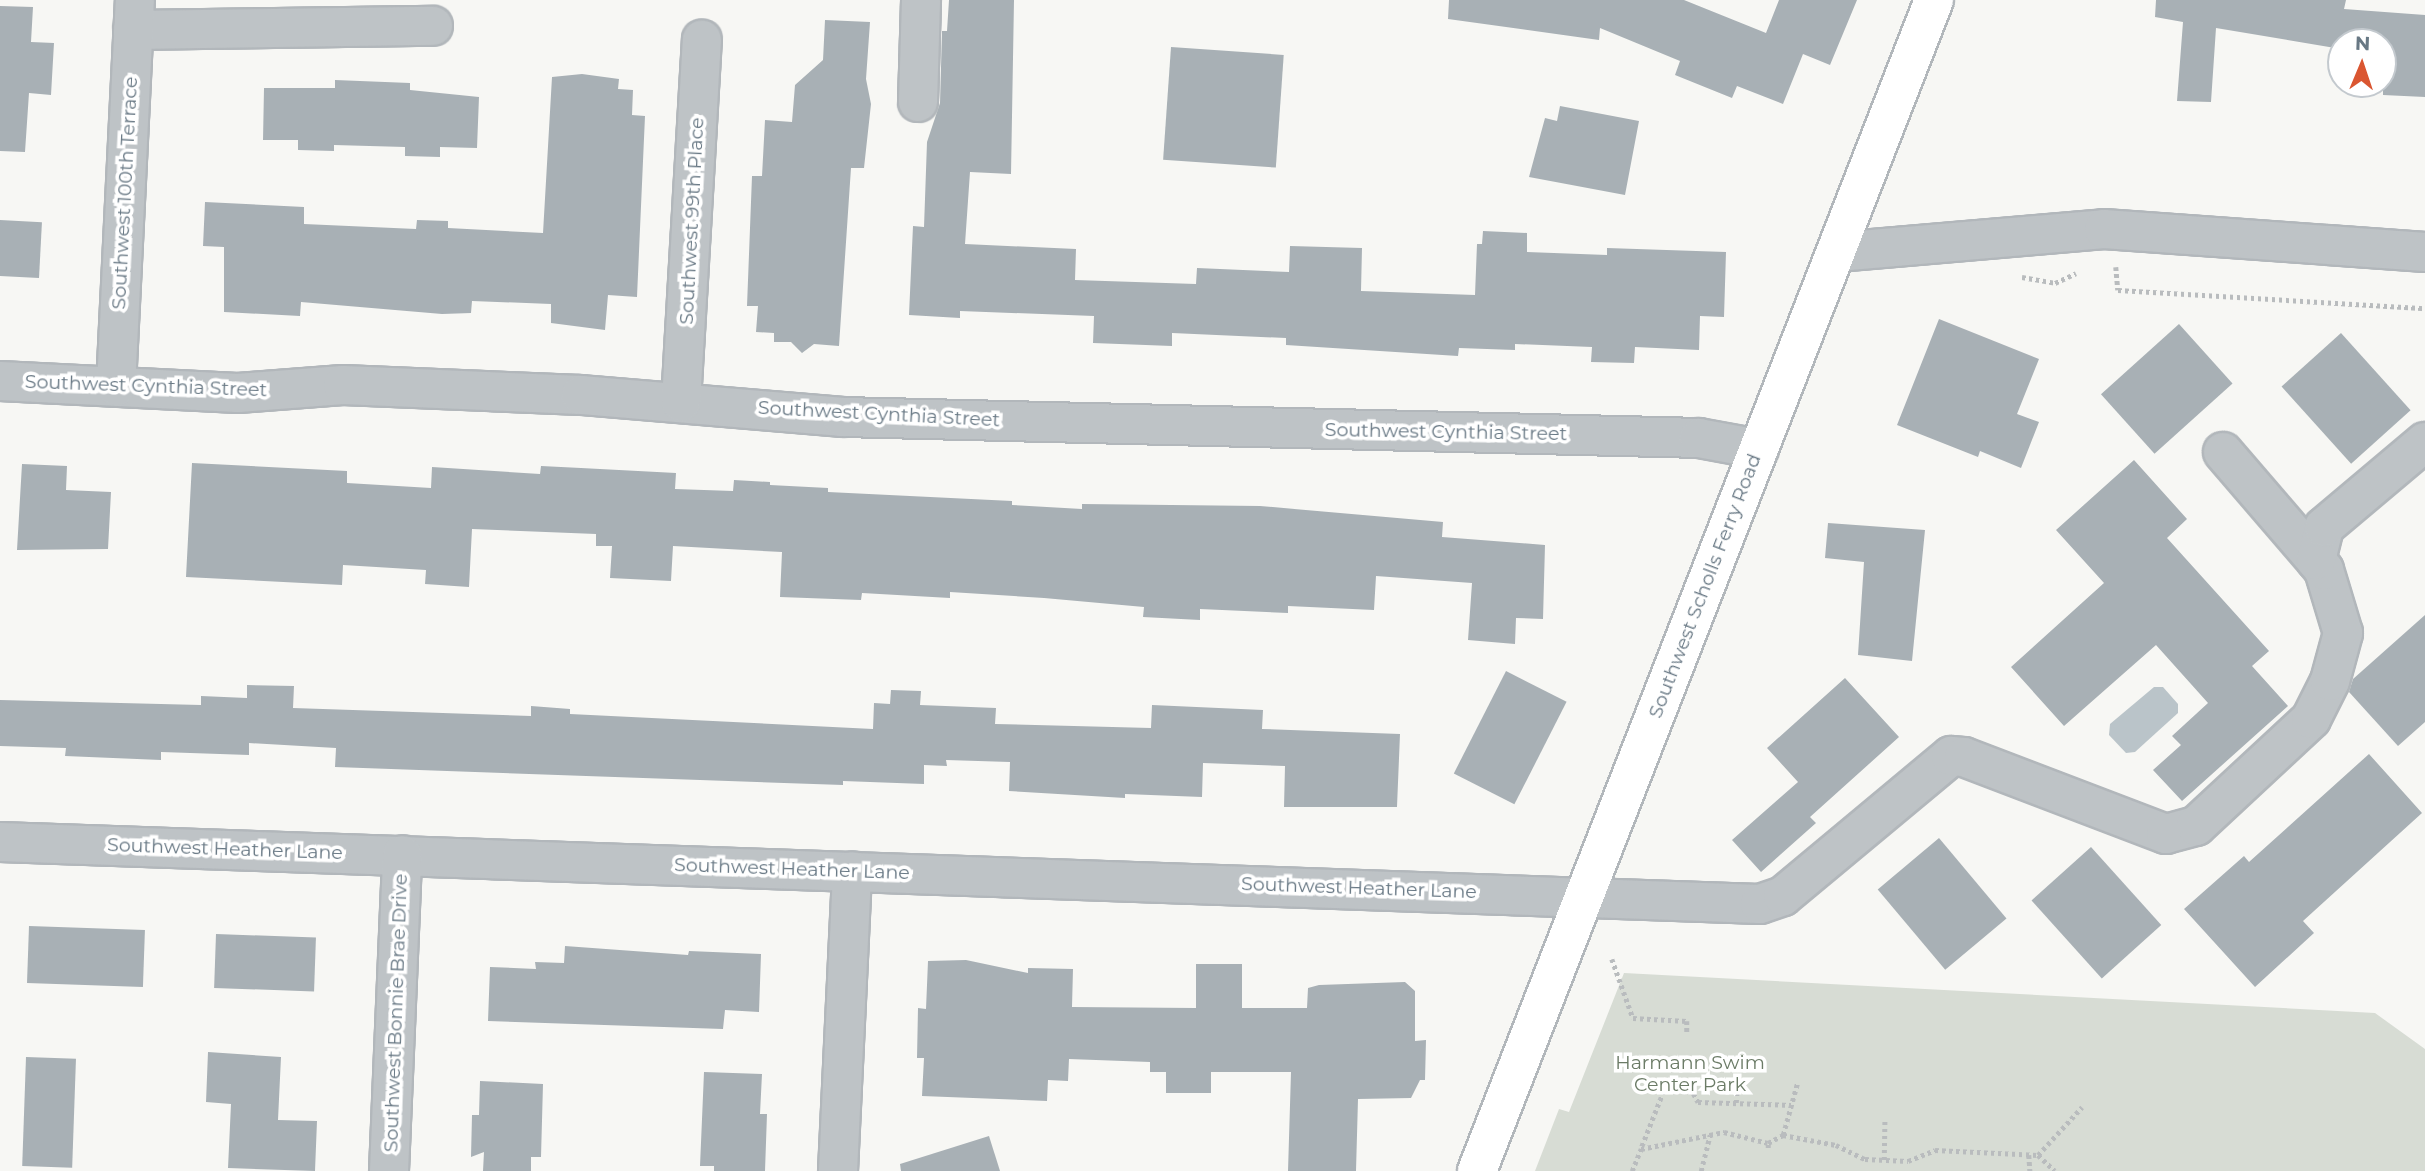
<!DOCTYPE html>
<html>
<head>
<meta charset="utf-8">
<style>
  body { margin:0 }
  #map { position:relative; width:2425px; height:1171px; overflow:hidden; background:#f7f7f4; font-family:Montserrat,sans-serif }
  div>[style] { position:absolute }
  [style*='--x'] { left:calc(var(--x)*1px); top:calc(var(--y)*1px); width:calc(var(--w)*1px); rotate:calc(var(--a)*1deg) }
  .green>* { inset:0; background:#d7dcd4 }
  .water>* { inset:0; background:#bac4c9 }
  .building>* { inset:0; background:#a8b0b5; transform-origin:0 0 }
  .path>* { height:4.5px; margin-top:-2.25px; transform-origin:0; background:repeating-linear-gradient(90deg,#b9bcbe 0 3.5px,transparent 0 7px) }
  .roads { filter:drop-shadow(2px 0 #b2b7bb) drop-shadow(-2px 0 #b2b7bb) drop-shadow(0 2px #b2b7bb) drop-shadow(0 -2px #b2b7bb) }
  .minor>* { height:38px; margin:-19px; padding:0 19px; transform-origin:19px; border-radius:19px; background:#bec3c6 }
  .major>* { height:38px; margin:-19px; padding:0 19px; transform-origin:19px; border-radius:19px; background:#fff }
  span { translate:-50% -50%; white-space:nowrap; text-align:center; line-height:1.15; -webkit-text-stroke:7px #fff; paint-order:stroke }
  .street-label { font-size:19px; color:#687884 }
  .park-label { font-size:19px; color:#6b7b66 }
  .north { position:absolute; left:2327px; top:28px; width:70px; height:70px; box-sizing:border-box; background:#fff; border:2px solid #c3c9ce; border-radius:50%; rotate:2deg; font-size:19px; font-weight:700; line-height:28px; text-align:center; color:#687884 }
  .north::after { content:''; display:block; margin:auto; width:24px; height:32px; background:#da5631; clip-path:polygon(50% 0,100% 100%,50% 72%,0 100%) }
</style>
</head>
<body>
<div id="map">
  <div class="green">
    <i style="clip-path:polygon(1624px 973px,2375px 1013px,2425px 1049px,2425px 1171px,1535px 1171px,1559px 1109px,1569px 1112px)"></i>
  </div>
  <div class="water">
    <i style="clip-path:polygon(2154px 687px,2163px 687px,2178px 704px,2178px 713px,2135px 752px,2126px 753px,2109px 735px,2110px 724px)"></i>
  </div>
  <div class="building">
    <i style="clip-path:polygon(949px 0,1014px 0,1011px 174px,970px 172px,965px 244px,1076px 249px,1075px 280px,1196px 284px,1197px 268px,1289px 272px,1290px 246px,1362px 248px,1361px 291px,1475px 295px,1477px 244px,1482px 244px,1483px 231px,1527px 233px,1527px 252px,1607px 255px,1607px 248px,1726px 252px,1724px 317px,1700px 316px,1699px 350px,1635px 347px,1634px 363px,1591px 362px,1592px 347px,1515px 344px,1515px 350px,1459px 348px,1458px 356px,1286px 345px,1286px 338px,1172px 333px,1172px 346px,1093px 343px,1094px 316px,960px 311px,960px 318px,909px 315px,913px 226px,924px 227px,927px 142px,940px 103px,942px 31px,947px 31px)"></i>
    <i style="clip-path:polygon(1449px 0,1684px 0,1766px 33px,1779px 0,1857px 0,1830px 65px,1803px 54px,1783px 104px,1737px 86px,1732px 98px,1675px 75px,1680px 61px,1600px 28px,1599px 40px,1448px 19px)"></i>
    <i style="clip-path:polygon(2156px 0,2346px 0,2344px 9px,2425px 15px,2425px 97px,2383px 95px,2383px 42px,2341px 42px,2341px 49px,2216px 28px,2211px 102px,2177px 101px,2183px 22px,2155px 17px)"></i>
    <i style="clip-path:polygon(0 6px,33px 7px,31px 42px,54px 43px,51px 95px,29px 93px,25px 152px,0 151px)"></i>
    <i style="clip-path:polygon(825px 20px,870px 22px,866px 79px,871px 104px,864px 168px,851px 168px,839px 346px,814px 344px,802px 353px,791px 342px,774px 342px,774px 333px,756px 332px,758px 306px,747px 306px,752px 176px,762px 176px,765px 120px,792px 122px,795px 85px,823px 60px)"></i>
    <i style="left:1171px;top:47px;width:113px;height:113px;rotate:4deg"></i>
    <i style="clip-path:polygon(582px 74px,619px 79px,618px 89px,633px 90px,632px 115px,645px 116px,637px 297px,608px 295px,605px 330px,551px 323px,551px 304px,472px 301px,471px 313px,442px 314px,301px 302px,300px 316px,224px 312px,224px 247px,203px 246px,205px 202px,304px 207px,304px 224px,416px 229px,417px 220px,448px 221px,448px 228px,543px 233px,552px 77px)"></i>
    <i style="clip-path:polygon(335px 80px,410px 83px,410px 90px,479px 97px,477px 148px,440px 147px,440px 157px,405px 156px,405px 147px,334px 145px,334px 151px,298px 150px,298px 140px,263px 140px,264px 88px,335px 88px)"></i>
    <i style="clip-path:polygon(1560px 106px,1639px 121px,1625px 195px,1529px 177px,1545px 118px,1557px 121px)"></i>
    <i style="left:0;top:220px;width:42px;height:56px;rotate:3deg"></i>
    <i style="clip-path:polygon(1939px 319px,2039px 359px,2017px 414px,2039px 422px,2021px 468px,1980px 451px,1978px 457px,1897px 425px)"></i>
    <i style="left:2179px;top:324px;width:80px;height:105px;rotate:48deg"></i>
    <i style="left:2341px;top:333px;width:104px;height:80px;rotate:48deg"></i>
    <i style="clip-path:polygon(2134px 460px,2187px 519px,2167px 538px,2269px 651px,2252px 666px,2288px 706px,2182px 801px,2153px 770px,2181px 745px,2172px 736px,2208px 703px,2156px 645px,2064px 726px,2011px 667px,2104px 583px,2056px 530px)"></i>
    <i style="clip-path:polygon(192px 463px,347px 471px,347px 483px,431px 488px,432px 467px,540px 474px,541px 466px,581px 468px,676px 473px,675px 489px,733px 491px,734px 480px,770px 482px,770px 485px,828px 488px,828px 492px,1012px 501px,1012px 505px,1082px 509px,1082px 504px,1260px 506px,1443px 522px,1442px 537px,1545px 545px,1543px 619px,1516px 618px,1515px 644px,1468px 640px,1472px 583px,1376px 576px,1374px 610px,1288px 606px,1288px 613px,1200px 609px,1200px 620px,1143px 617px,1144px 607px,1044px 598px,950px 592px,950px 598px,862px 593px,861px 600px,780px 597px,782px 552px,673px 546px,671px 581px,610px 578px,612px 546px,596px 546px,596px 534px,472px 529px,469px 587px,425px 584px,426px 570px,343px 565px,342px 585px,186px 577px)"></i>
    <i style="clip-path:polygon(22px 464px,67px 466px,66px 490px,111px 492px,108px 549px,17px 550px)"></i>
    <i style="clip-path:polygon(1828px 523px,1925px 530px,1912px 661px,1858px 655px,1864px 562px,1825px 558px)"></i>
    <i style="clip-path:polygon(2425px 615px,2425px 722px,2398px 746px,2349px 692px,2353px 679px)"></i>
    <i style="left:1506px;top:671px;width:68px;height:115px;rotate:27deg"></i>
    <i style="clip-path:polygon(1845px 678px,1899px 737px,1810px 817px,1816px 823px,1761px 872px,1732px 840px,1798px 782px,1767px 748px)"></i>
    <i style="clip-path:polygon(247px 685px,294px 686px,293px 708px,531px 716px,531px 706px,570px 709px,570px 714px,873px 729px,874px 703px,890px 704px,891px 690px,921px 691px,920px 705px,996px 708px,995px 724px,1151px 728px,1152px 705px,1263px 710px,1262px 729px,1400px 734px,1397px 807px,1284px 807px,1285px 766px,1203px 763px,1202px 797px,1125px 794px,1125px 798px,1009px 791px,1010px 762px,946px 760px,947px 766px,924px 765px,924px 784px,843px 781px,843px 785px,335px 767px,336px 748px,249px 743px,249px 755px,161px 752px,161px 760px,65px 756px,66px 748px,0 746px,0 700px,201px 705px,201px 696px,247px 698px)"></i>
    <i style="clip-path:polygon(2369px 754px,2422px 813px,2303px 921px,2314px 933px,2255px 987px,2184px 909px,2244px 856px,2249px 862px)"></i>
    <i style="left:1939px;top:838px;width:105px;height:80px;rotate:50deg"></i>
    <i style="left:2091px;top:847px;width:105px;height:80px;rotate:48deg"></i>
    <i style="left:29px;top:926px;width:116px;height:57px;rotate:2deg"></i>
    <i style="left:216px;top:934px;width:100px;height:54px;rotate:2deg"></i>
    <i style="clip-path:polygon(565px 946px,688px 955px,689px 951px,761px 954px,759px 1012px,725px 1010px,723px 1029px,488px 1021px,490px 967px,536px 969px,535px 962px,564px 963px)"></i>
    <i style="clip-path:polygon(966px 960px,1028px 973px,1028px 968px,1073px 969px,1072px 1007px,1196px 1008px,1196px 964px,1242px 964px,1242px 1008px,1307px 1008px,1308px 988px,1319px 985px,1405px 982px,1415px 991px,1415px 1041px,1426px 1040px,1425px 1080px,1420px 1080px,1411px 1098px,1358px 1099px,1356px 1171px,1288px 1171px,1291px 1072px,1211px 1072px,1211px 1093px,1166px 1093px,1166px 1072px,1150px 1072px,1150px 1062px,1069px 1059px,1068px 1081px,1048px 1080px,1047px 1101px,922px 1096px,924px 1058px,917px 1058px,918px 1008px,926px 1009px,928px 961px)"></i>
    <i style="clip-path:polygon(208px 1052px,281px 1057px,278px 1120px,317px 1121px,315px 1171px,228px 1168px,231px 1104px,206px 1102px)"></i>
    <i style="left:26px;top:1057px;width:50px;height:109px;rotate:2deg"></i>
    <i style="clip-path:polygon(704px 1072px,762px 1074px,760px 1114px,767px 1114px,765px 1171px,714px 1171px,714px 1166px,700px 1166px)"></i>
    <i style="clip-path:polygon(480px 1081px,543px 1084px,541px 1157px,531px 1157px,531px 1171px,483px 1171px,484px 1152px,471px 1157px,472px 1115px,479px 1115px)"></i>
    <i style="clip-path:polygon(989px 1136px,1000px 1171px,901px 1171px,900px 1164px)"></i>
  </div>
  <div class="path">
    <i style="--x:2116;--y:267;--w:23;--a:85"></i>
    <i style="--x:2118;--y:290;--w:308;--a:3.4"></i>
    <i style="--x:2022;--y:277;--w:34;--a:10"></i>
    <i style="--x:2055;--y:283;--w:23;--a:-25"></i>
    <i style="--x:1612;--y:959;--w:63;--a:70.4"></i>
    <i style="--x:1633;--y:1018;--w:54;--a:3.2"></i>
    <i style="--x:1687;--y:1021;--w:11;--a:90"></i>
    <i style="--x:1687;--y:1081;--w:24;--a:62"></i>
    <i style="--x:1698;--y:1102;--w:93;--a:1.8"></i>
    <i style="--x:1693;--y:1092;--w:29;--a:-178"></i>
    <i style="--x:1664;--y:1091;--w:62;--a:111.6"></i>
    <i style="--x:1641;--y:1149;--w:85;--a:-11.6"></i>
    <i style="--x:1724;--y:1132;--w:45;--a:14"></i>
    <i style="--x:1736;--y:1103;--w:14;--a:-86"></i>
    <i style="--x:1783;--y:1135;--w:53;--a:-74.6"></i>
    <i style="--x:1768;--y:1148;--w:5;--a:-90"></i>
    <i style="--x:1768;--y:1143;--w:17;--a:-28"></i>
    <i style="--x:1783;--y:1135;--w:54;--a:10.7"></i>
    <i style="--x:1836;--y:1145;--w:32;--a:26"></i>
    <i style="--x:1865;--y:1159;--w:43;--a:2.7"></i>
    <i style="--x:1908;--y:1161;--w:29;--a:-22"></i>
    <i style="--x:1935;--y:1150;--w:103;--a:2.8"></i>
    <i style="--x:2038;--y:1155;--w:23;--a:43"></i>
    <i style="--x:2029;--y:1155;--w:16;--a:86"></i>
    <i style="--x:2038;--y:1155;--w:65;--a:-47.5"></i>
    <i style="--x:1884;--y:1160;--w:39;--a:-89"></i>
    <i style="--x:1632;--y:1171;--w:24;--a:-68"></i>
    <i style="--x:1701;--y:1171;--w:37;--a:-76"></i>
  </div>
  <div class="roads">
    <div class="minor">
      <i style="--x:133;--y:30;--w:300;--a:-0.8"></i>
      <i style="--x:918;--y:102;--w:102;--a:-88.3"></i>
      <i style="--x:1837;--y:252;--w:268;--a:-4.9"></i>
      <i style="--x:2104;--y:229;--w:322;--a:4.1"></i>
      <i style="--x:0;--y:381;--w:238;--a:2.9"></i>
      <i style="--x:238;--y:393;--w:105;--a:-4.4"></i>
      <i style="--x:343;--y:385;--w:238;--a:2.4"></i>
      <i style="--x:581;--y:395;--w:262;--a:4.8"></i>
      <i style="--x:842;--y:417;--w:857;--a:1.4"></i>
      <i style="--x:1699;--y:438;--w:61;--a:10.4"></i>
      <i style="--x:116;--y:386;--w:386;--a:-87.2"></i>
      <i style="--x:681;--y:402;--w:363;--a:-86.7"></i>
      <i style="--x:2223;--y:452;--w:143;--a:49.3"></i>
      <i style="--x:0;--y:842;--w:1761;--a:2.02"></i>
      <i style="--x:1760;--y:904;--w:24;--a:-19"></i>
      <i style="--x:1783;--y:896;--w:219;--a:-39.8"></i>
      <i style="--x:1951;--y:756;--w:13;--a:4"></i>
      <i style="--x:1964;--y:757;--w:216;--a:20.9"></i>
      <i style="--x:2166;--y:834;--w:31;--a:-15"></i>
      <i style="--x:2196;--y:826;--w:157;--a:-42.9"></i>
      <i style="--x:2311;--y:719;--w:42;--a:-63.4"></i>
      <i style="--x:2330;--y:681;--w:50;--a:-74.8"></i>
      <i style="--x:2343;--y:633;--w:66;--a:-106.8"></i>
      <i style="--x:2324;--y:570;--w:13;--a:-129"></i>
      <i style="--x:2316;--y:560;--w:34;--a:-76"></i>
      <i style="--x:2324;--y:527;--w:132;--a:-40.1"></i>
      <i style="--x:389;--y:1171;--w:316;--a:-87.6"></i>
      <i style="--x:838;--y:1171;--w:300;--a:-87.3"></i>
    </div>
    <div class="major">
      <i style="--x:1477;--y:1171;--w:1257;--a:-68.68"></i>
    </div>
  </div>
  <div class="street-label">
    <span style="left:125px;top:193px;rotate:-87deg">Southwest 100th Terrace</span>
    <span style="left:692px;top:221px;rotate:-87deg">Southwest 99th Place</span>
    <span style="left:146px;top:386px;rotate:2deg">Southwest Cynthia Street</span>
    <span style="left:879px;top:414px;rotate:3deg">Southwest Cynthia Street</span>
    <span style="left:1446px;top:432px;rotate:1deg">Southwest Cynthia Street</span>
    <span style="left:1705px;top:586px;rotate:-69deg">Southwest Scholls Ferry Road</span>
    <span style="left:225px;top:849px;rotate:2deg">Southwest Heather Lane</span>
    <span style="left:792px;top:869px;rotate:2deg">Southwest Heather Lane</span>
    <span style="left:1359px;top:888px;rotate:2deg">Southwest Heather Lane</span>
    <span style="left:396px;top:1013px;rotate:-88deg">Southwest Bonnie Brae Drive</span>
  </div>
  <div class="park-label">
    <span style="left:1690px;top:1074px">Harmann Swim<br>Center Park</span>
  </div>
  <div class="north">N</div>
</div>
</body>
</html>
